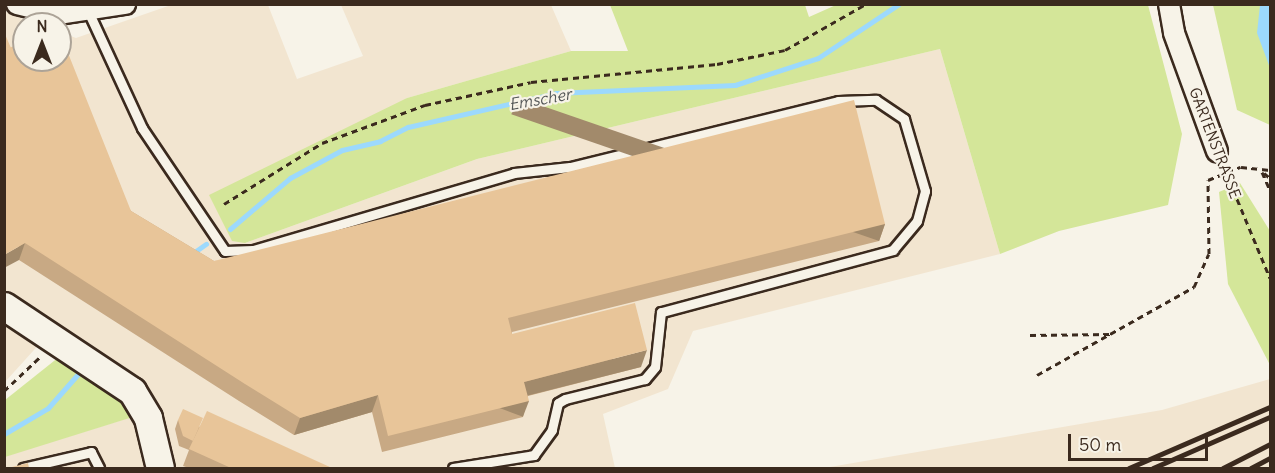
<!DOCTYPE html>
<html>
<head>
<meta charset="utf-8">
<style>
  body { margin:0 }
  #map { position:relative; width:1275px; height:473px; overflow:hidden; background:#f7f3e8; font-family:Delius,sans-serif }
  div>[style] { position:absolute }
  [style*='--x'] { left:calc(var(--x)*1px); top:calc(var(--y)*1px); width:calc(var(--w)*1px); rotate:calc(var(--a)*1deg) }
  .built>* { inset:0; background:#f2e5d0 }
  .green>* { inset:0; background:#d4e699 }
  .water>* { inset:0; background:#9cd9fd }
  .stream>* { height:5px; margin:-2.5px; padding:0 2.5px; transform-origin:2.5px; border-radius:2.5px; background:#9cd9fd }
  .path>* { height:3px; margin-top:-1.5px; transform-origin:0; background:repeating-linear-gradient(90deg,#3b2a1e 0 6px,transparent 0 10.5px) }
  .roads { filter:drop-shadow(2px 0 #3b2a1e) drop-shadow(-2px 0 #3b2a1e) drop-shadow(0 2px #3b2a1e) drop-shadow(0 -2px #3b2a1e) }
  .lane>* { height:9px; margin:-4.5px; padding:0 4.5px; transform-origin:4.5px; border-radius:4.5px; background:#f7f3e8 }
  .street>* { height:20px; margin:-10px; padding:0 10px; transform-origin:10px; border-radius:10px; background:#f7f3e8 }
  .secondary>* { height:27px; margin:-13.5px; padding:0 13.5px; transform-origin:13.5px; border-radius:13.5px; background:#f7f3e8 }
  .rail>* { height:4.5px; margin:-2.25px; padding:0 2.25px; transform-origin:2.25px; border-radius:2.25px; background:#3b2a1e }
  .wall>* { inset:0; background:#c8a984 }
  .shaded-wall>* { inset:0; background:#a28a6b; transform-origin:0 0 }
  .building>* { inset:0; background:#e8c599 }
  span { translate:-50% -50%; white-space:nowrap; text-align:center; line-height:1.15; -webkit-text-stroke:4.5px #f7f3e8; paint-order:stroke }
  .street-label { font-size:15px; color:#3b2a1e }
  .water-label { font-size:16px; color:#535656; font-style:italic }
  .frame { position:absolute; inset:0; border:6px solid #3b2a1e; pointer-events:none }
  .north { position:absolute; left:12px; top:12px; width:60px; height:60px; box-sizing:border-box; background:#f7f3e8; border:2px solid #aca397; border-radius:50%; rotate:0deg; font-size:16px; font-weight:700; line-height:24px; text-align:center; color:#3b2a1e }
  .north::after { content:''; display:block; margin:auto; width:21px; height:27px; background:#3b2a1e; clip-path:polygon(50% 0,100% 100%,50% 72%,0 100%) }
  .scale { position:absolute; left:1068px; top:434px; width:140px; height:27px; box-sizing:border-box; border:3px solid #3b2a1e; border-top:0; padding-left:8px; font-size:18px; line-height:21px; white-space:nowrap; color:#3b2a1e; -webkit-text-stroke:4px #f7f3e8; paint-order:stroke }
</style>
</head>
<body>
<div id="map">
  <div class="built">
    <i style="clip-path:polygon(171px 5px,268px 5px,297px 79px,363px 56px,341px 5px,551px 5px,571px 51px,407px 98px,245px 243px,477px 159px,940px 49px,1000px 254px,693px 331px,668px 389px,603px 414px,615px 468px,5px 468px,5px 456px,135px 416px,43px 340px,5px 382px,4px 11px,35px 24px,24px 24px,24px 60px,60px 60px,60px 32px,76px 38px)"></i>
    <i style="clip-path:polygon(1270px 379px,1270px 468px,824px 468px,1162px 410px)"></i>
  </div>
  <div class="green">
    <i style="clip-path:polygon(836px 5px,1148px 5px,1182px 134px,1168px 205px,1059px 231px,1000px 254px,940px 49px,477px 159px,245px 243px,232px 241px,209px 195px,407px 98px,571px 51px,628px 51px,610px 5px,805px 5px,809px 17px)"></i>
    <i style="clip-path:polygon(1213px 5px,1270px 5px,1270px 125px,1237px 110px)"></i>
    <i style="clip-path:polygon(1240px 183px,1270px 231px,1270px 365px,1228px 284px,1219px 192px)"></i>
    <i style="clip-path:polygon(64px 353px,104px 382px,136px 416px,5px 457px,5px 400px)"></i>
  </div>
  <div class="water">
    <i style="clip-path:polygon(1260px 5px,1270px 5px,1270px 68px,1257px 33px)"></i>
  </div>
  <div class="stream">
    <i style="--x:230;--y:229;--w:79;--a:-40.4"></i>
    <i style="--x:290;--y:178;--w:59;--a:-28.3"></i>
    <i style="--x:342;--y:150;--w:39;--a:-13"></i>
    <i style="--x:380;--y:141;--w:31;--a:-27"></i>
    <i style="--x:408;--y:127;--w:152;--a:-12.9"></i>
    <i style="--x:556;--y:93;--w:179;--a:-2.6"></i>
    <i style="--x:735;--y:85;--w:87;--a:-18"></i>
    <i style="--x:818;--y:58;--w:97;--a:-33.7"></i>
    <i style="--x:193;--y:253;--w:16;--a:-35"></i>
    <i style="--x:4;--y:434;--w:51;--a:-30.6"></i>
    <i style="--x:48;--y:408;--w:45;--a:-48.6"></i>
  </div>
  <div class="path">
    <i style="--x:1225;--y:170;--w:117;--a:67.4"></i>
    <i style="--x:1262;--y:172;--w:20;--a:66"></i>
    <i style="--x:1264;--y:173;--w:8;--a:40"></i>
    <i style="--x:224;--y:204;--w:115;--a:-31.9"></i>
    <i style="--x:322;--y:143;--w:110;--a:-20.3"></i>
    <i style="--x:425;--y:105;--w:108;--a:-12.2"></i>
    <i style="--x:531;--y:82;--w:187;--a:-5.5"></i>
    <i style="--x:717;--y:64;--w:69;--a:-11.6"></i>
    <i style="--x:785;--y:50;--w:93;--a:-29.6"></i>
    <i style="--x:1030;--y:335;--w:82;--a:-0.7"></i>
    <i style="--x:1037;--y:375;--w:180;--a:-29.3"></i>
    <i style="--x:1194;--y:287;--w:36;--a:-66"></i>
    <i style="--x:1209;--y:254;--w:74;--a:-90.8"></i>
    <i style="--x:1208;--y:180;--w:35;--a:-22"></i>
    <i style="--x:1241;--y:167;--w:29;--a:6"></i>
    <i style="--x:4;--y:391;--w:50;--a:-43.4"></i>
  </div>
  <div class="roads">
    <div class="lane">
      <i style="--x:88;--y:11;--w:129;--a:65.2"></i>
      <i style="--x:142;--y:128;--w:148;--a:56"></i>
      <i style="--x:225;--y:251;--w:28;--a:-2"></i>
      <i style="--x:253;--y:250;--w:272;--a:-16.4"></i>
      <i style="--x:514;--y:173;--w:56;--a:-6.1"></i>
      <i style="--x:570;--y:167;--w:276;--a:-13.8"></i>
      <i style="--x:838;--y:101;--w:38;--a:-2"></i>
      <i style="--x:876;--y:100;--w:34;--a:34"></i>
      <i style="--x:904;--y:119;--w:75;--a:73.7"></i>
      <i style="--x:925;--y:191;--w:31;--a:105"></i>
      <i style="--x:917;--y:221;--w:38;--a:130"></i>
      <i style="--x:893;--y:250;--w:240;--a:165"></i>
      <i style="--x:661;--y:312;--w:55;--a:96.2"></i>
      <i style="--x:655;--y:367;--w:16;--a:130"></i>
      <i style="--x:645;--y:379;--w:82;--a:166"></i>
      <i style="--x:565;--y:399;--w:8;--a:150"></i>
      <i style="--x:558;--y:403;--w:28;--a:103"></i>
      <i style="--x:552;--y:430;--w:31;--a:126"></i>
      <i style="--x:534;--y:455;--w:82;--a:170.9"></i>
      <i style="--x:23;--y:468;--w:70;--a:-13.2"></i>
      <i style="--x:91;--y:452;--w:18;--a:63"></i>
    </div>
    <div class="street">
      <i style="--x:17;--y:4;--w:42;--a:13.7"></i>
      <i style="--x:58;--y:14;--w:68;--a:-8.5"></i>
      <i style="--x:1169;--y:4;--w:29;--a:80"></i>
      <i style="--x:1174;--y:33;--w:126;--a:70"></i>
    </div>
    <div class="secondary">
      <i style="--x:4;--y:306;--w:154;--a:33.6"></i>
      <i style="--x:132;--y:391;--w:31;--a:59"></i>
      <i style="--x:148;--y:418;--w:51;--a:76.5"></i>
    </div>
  </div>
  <div class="rail">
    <i style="--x:1129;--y:468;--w:154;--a:-23.4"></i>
    <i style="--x:1153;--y:468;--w:128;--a:-23.6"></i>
    <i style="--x:1223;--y:468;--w:53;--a:-27.1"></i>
    <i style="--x:1251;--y:468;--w:21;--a:-28"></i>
  </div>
  <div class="wall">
    <i style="clip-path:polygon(11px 48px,131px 211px,214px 261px,885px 224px,879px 241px,512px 332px,512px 334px,641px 367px,528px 396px,523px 417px,382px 452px,372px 412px,294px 435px,239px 401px,19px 260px)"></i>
    <i style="clip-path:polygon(178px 420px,332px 468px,189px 468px,183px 466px,189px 450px,179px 446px,175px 429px)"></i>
  </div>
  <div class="shaded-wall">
    <i style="left:885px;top:224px;width:18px;height:389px;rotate:109deg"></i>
    <i style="clip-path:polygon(25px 243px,19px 260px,4px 268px,4px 255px)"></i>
    <i style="clip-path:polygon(647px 350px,641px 367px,518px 398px,524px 382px)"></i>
    <i style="clip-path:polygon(378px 395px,372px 412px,294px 435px,300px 418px)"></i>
    <i style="left:529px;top:401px;width:17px;height:145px;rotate:111deg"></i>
  </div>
  <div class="building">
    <i style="clip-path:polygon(4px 32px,11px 48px,4px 50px)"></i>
    <i style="clip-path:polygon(60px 33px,131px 211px,214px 261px,854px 100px,885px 224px,508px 318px,512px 334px,635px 303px,647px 350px,524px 382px,529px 401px,388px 436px,378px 395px,300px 418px,245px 384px,25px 243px,4px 255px,4px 50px,24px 42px,24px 60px,60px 60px)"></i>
    <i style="clip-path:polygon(183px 409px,203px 418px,193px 441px,183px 436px,178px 420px)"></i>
    <i style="clip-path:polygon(207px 411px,332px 468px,231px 468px,189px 449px)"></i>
    <i style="clip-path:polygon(28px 463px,29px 468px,8px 468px)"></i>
  </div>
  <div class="street-label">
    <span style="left:1215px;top:143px;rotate:69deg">GARTENSTRASSE</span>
  </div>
  <div class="water-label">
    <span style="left:540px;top:99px;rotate:-10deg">Emscher</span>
  </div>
  <div class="frame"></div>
  <div class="north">N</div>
  <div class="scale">50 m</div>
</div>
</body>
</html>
